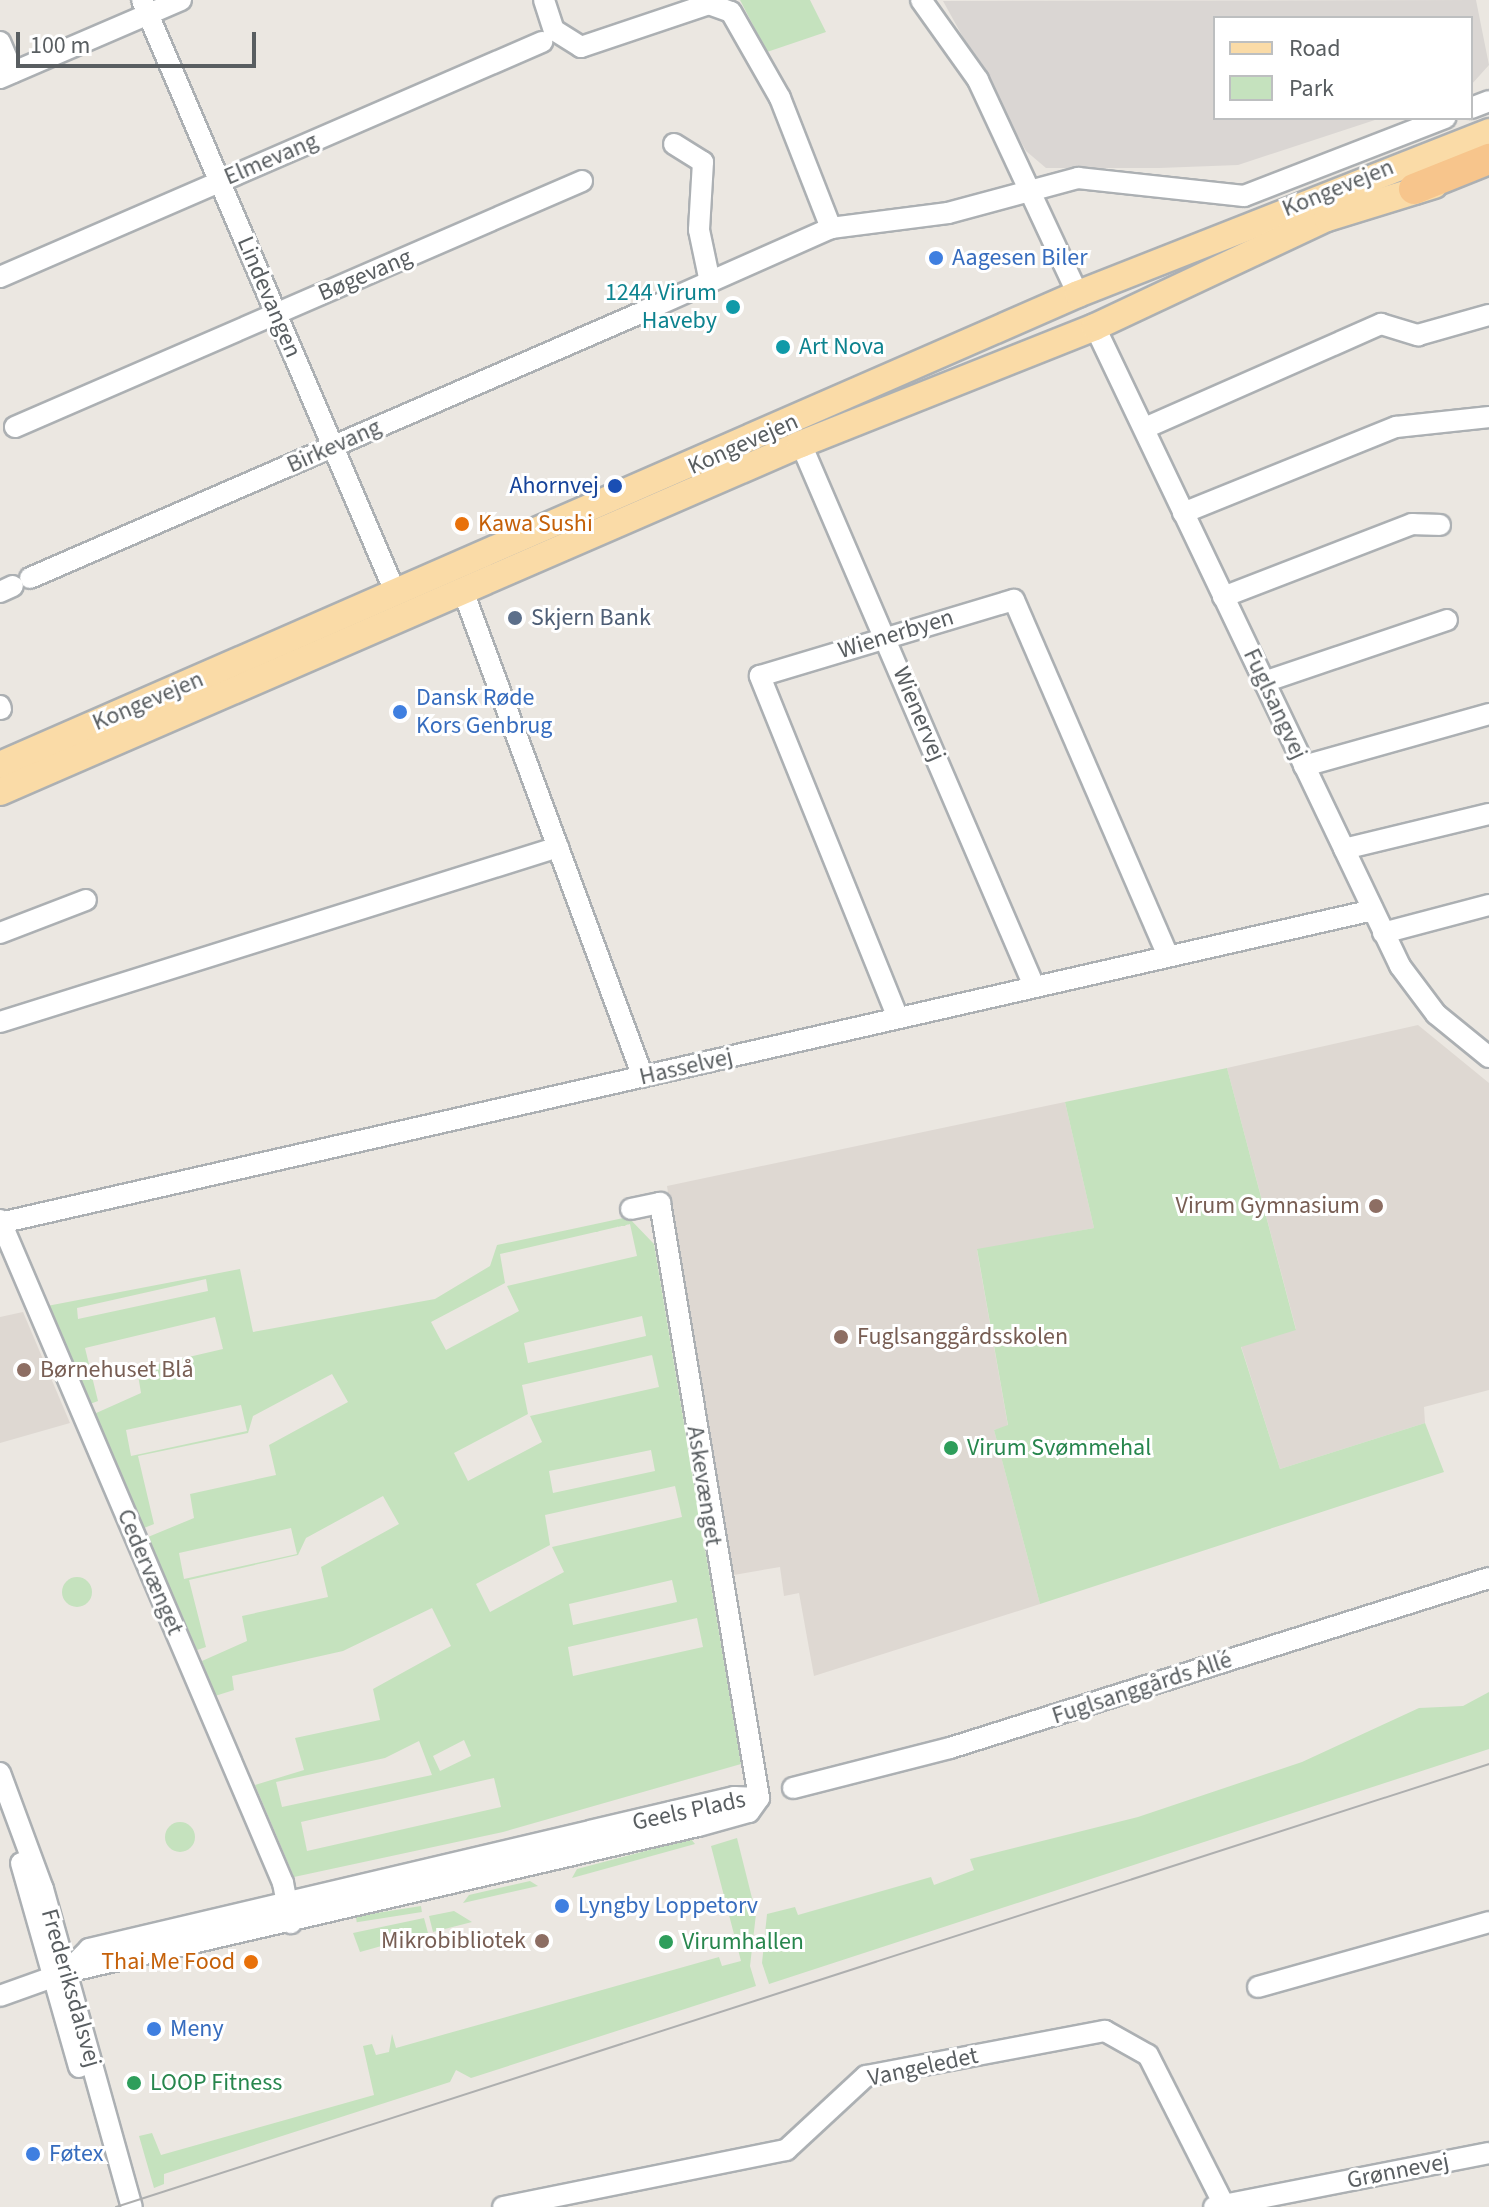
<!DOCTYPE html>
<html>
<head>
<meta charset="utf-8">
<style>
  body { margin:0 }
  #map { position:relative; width:1489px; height:2207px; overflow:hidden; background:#ebe7e1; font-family:"Source Sans 3",sans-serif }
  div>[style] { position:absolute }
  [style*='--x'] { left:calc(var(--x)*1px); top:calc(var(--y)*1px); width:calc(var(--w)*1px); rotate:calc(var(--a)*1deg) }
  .industrial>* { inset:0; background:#dad6d3 }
  .education>* { inset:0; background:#ded8d2 }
  .green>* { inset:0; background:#c5e2be; transform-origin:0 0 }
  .round { border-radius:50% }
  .roads { filter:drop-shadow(2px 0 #acb0b3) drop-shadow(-2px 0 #acb0b3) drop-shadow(0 2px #acb0b3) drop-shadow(0 -2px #acb0b3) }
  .minor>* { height:20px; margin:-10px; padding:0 10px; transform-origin:10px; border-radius:10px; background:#fff }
  .major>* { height:26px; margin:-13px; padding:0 13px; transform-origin:13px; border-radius:13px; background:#fadba7 }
  .highway>* { height:30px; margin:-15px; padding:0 15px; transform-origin:15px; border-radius:15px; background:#f7c58c }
  .tram>* { height:2px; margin:-1px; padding:0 1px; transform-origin:1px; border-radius:1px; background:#aeafaf }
  .dots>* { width:22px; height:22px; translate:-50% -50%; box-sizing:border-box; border:4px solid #fff; border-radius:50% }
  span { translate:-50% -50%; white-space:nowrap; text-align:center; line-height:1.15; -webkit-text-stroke:6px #fff; paint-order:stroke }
  .street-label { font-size:24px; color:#595e61 }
  .shop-label { font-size:24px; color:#366cbe }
  .left { translate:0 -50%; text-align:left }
  .culture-label { font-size:24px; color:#0d838f }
  .right { translate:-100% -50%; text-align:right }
  .transit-label { font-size:24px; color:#164399 }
  .food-label { font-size:24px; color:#c56008 }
  .service-label { font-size:24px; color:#4e5e75 }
  .education-label { font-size:24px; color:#785e54 }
  .leisure-label { font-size:24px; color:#27864d }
  .legend { position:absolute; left:1213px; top:16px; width:260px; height:104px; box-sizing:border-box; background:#fff; border:2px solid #bdbfc0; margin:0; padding:10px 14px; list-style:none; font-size:24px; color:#595e61 }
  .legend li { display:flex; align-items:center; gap:16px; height:40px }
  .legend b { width:40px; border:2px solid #bdbfc0 }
  .scale { position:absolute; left:16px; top:32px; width:240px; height:36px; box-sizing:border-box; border:4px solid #595e61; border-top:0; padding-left:10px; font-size:24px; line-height:28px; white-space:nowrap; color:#595e61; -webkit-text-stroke:6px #fff; paint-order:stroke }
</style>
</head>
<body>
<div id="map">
  <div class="industrial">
    <i style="clip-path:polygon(1476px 0,1489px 65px,1471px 85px,1471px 18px,1215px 18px,1215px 118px,1381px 118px,1238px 165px,1159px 168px,1046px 168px,1026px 151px,943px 1px)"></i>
  </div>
  <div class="education">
    <i style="clip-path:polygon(1418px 1025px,1489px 1083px,1489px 1390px,1424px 1407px,1425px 1423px,1280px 1469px,1241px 1346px,1296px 1329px,1227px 1068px)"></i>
    <i style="clip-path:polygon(1065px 1102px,1094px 1228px,977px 1250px,1008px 1426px,994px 1430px,1040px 1604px,814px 1676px,799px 1593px,784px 1596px,780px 1567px,728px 1576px,667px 1186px)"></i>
    <i style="clip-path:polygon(23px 1312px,70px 1423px,0 1443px,0 1317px)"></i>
  </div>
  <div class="green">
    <i style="clip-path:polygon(740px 0,810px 0,826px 32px,767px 52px)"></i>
    <i style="clip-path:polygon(1227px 1068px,1296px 1330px,1241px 1347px,1280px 1469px,1425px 1423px,1444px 1472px,1040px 1604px,994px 1430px,1008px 1425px,977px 1249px,1094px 1228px,1065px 1102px)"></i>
    <i style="clip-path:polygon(evenodd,628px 1217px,654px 1244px,741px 1764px,503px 1832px,294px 1877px,255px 1785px,304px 1770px,295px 1738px,380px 1720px,373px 1689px,451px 1646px,432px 1608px,343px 1651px,232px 1676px,234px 1690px,215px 1696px,202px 1661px,247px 1641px,242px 1616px,328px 1597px,321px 1567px,399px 1524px,383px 1496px,306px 1538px,298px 1555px,189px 1580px,206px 1647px,197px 1650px,148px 1537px,194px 1518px,190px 1494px,276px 1475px,269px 1445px,348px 1402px,332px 1374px,253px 1416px,248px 1433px,138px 1456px,154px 1524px,144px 1528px,94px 1414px,141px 1393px,137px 1369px,223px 1349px,215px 1317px,85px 1348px,98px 1401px,90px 1404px,47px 1306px,240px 1269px,253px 1332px,435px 1299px,490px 1266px,497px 1245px,628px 1217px,630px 1224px,637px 1256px,507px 1286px,519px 1311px,446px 1350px,431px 1322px,505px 1283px,500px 1254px,630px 1224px,628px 1217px,206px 1279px,208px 1291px,78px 1319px,77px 1308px,206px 1279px,628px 1217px,642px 1316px,646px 1336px,528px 1363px,524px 1343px,642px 1316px,628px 1217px,652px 1355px,659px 1387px,530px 1416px,542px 1442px,468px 1481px,454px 1453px,528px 1414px,522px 1385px,652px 1355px,628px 1217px,241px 1405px,247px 1431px,131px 1456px,126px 1430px,241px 1405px,628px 1217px,651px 1450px,655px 1471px,553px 1493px,549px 1471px,651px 1450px,628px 1217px,675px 1486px,682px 1517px,552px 1547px,564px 1572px,490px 1612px,476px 1584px,550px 1545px,545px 1515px,675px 1486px,628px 1217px,291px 1528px,297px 1554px,184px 1579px,179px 1553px,291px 1528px,628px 1217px,672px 1580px,677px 1602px,573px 1625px,569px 1604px,672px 1580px,628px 1217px,697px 1618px,703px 1647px,573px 1676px,568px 1647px,697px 1618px,628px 1217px,464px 1740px,471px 1756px,440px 1771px,433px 1756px,464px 1740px,628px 1217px,419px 1741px,432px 1775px,282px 1807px,276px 1782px,385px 1758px,419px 1741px,628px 1217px,494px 1778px,501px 1807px,307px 1851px,301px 1822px,494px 1778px)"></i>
    <i class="round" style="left:62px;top:1577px;width:30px;height:30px"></i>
    <i style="clip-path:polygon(1489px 1692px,1489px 1749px,769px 1984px,762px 1963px,767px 1914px,795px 1907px,798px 1915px,931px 1877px,934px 1885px,974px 1870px,970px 1859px,1138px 1817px,1302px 1762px,1419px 1708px,1463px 1706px)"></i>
    <i class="round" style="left:165px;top:1822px;width:30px;height:30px"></i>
    <i style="clip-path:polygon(737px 1838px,756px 1914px,750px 1966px,756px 1986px,471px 2078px,456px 2070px,450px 2082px,164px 2174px,164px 2184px,154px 2188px,139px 2136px,152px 2133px,161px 2155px,374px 2095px,363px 2046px,372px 2044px,376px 2055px,389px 2052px,392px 2034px,396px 2048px,719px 1957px,722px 1966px,741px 1961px,711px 1846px)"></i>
    <i style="clip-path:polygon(691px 1839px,695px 1844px,572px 1878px,577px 1869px)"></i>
    <i style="clip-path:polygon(530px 1881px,538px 1886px,463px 1903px,469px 1895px)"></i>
    <i style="left:421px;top:1906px;width:6px;height:66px;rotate:81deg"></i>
    <i style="clip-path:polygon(454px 1911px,472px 1922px,433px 1932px,429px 1916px)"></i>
    <i style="clip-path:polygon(424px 1918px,428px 1933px,360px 1952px,353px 1933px)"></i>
  </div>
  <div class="roads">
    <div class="minor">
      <i style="--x:142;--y:0;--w:646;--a:66.85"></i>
      <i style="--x:544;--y:0;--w:32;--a:72"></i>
      <i style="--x:554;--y:30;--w:32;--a:32"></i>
      <i style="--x:581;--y:47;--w:135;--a:-18.6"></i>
      <i style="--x:709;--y:4;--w:23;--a:20"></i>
      <i style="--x:731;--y:12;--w:99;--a:60.3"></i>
      <i style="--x:780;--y:98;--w:140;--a:68.6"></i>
      <i style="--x:921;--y:0;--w:98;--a:54.5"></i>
      <i style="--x:978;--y:80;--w:236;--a:65"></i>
      <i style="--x:0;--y:42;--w:33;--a:67"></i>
      <i style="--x:0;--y:78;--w:197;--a:-23.3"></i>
      <i style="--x:1471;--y:108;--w:19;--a:-21"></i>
      <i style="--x:674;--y:144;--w:34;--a:32"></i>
      <i style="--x:703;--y:162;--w:68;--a:93.4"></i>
      <i style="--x:699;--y:230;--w:53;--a:78.1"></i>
      <i style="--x:0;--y:277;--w:591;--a:-23.44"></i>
      <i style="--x:644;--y:311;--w:205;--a:-23.9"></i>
      <i style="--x:831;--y:228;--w:118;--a:-7.3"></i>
      <i style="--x:948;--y:213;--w:135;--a:-15.1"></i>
      <i style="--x:1078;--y:178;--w:167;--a:6.2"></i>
      <i style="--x:1244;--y:196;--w:216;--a:-21.2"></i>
      <i style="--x:1095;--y:327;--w:708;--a:64.48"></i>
      <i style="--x:1400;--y:966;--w:60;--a:53.1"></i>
      <i style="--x:1436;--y:1014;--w:68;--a:39.1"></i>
      <i style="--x:15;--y:427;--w:618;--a:-23.45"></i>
      <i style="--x:1145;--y:428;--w:258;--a:-23.8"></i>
      <i style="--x:1381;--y:324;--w:39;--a:17"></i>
      <i style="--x:1418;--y:335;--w:74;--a:-15.7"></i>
      <i style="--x:801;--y:444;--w:590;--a:66.74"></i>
      <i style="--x:1183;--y:513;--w:230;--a:-22"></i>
      <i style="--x:1396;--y:427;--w:94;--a:-6.1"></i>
      <i style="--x:30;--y:578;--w:663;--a:-23.47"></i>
      <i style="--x:463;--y:591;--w:518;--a:69.68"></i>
      <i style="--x:0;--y:592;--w:14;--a:-25"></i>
      <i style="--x:1223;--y:597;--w:203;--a:-21.1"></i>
      <i style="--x:1412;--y:524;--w:28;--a:2"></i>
      <i style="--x:1264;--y:682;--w:193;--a:-18.7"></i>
      <i style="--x:0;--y:706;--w:3;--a:72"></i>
      <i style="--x:1304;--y:766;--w:192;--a:-15.7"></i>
      <i style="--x:1344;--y:849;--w:149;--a:-13.6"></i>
      <i style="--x:0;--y:933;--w:92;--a:-21"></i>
      <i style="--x:1383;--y:933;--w:110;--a:-14.8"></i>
      <i style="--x:898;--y:1018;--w:369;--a:-112"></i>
      <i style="--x:760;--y:676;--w:265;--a:-16.7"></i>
      <i style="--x:1014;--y:600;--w:388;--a:66.6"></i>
      <i style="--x:0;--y:1022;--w:585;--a:-17.41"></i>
      <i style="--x:631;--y:1209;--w:30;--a:-12"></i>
      <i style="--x:660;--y:1203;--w:603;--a:80.55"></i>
      <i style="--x:0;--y:1220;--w:721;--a:66.88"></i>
      <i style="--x:283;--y:1883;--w:41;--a:78.7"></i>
      <i style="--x:0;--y:1223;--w:1408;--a:-12.84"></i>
      <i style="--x:0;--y:1773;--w:124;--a:69.7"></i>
      <i style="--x:43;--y:1889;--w:330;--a:74.4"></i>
      <i style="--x:793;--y:1788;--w:162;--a:-14.3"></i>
      <i style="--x:950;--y:1748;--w:565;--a:-17.51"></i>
      <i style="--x:21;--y:1863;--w:212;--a:74.1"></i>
      <i style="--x:67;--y:1972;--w:32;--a:-46"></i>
      <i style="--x:89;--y:1949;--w:663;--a:-13.26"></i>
      <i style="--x:734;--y:1797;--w:25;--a:2"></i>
      <i style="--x:1258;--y:1987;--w:240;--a:-15.7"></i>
      <i style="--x:0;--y:1996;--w:71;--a:-19.7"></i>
      <i style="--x:67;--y:1972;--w:648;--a:-13.03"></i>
      <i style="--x:698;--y:1826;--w:53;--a:-15.4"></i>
      <i style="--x:749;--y:1812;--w:17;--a:-54"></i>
      <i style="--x:503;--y:2207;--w:289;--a:-11.4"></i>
      <i style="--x:786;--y:2150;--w:109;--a:-42.8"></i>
      <i style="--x:866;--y:2076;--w:243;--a:-10.7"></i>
      <i style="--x:1105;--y:2031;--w:49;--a:29.2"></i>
      <i style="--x:1148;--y:2055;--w:170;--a:63.1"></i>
      <i style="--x:1214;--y:2207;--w:280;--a:-11.1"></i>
    </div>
    <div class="major">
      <i style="--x:0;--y:765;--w:1176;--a:-23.6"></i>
      <i style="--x:1078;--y:294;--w:442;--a:-21.5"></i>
      <i style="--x:0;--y:792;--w:873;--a:-23.48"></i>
      <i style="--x:801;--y:444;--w:316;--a:-21.7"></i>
      <i style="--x:1095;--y:327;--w:256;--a:-25.2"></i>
      <i style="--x:1327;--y:218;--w:112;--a:-17.1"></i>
    </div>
    <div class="highway">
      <i style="--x:1414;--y:189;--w:81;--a:-21.8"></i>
    </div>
  </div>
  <div class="tram">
    <i style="--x:116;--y:2207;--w:1443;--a:-17.88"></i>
  </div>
  <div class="dots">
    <i style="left:936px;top:258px;background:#3f7fe0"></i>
    <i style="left:733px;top:307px;background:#0f9aa8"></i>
    <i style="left:783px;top:347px;background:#0f9aa8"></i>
    <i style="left:615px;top:486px;background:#1a4fb4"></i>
    <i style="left:462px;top:524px;background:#e8710a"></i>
    <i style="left:515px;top:618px;background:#5c6f8a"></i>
    <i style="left:400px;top:712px;background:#3f7fe0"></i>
    <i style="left:1376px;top:1206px;background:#8d6e63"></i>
    <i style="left:841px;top:1337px;background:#8d6e63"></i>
    <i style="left:24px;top:1370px;background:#8d6e63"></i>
    <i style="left:951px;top:1448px;background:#2e9e5b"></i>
    <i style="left:562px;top:1906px;background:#3f7fe0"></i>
    <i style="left:542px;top:1941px;background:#8d6e63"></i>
    <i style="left:666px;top:1942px;background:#2e9e5b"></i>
    <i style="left:251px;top:1962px;background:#e8710a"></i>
    <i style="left:154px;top:2029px;background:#3f7fe0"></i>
    <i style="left:134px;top:2083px;background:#2e9e5b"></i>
    <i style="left:33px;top:2154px;background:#3f7fe0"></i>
  </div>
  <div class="street-label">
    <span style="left:271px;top:159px;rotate:-23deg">Elmevang</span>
    <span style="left:1338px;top:188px;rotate:-22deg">Kongevejen</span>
    <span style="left:365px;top:275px;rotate:-23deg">Bøgevang</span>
    <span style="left:269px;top:297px;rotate:67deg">Lindevangen</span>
    <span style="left:743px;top:444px;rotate:-24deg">Kongevejen</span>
    <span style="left:334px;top:446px;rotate:-24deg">Birkevang</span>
    <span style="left:896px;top:634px;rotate:-17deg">Wienerbyen</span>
    <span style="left:148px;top:701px;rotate:-23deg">Kongevejen</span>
    <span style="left:1275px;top:704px;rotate:65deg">Fuglsangvej</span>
    <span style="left:919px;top:714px;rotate:67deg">Wienervej</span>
    <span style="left:686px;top:1067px;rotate:-13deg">Hasselvej</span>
    <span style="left:704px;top:1486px;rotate:81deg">Askevænget</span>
    <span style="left:150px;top:1572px;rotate:67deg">Cedervænget</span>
    <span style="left:1142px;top:1688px;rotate:-18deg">Fuglsanggårds Allé</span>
    <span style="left:689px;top:1811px;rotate:-12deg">Geels Plads</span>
    <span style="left:71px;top:1988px;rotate:74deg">Frederiksdalsvej</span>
    <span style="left:923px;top:2067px;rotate:-12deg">Vangeledet</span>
    <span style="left:1398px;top:2171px;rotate:-11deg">Grønnevej</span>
  </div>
  <div class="shop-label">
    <span class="left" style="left:952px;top:258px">Aagesen Biler</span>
    <span class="left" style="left:416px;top:712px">Dansk Røde<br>Kors Genbrug</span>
    <span class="left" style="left:578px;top:1906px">Lyngby Loppetorv</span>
    <span class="left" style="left:170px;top:2029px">Meny</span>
    <span class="left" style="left:49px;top:2154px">Føtex</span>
  </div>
  <div class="culture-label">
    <span class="right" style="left:717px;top:307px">1244 Virum<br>Haveby</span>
    <span class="left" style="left:799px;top:347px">Art Nova</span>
  </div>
  <div class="transit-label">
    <span class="right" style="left:599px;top:486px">Ahornvej</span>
  </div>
  <div class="food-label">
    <span class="left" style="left:478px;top:524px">Kawa Sushi</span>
    <span class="right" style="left:235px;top:1962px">Thai Me Food</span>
  </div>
  <div class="service-label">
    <span class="left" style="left:531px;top:618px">Skjern Bank</span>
  </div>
  <div class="education-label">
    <span class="right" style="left:1360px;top:1206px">Virum Gymnasium</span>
    <span class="left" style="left:857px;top:1337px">Fuglsanggårdsskolen</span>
    <span class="left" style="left:40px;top:1370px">Børnehuset Blå</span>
    <span class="right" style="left:526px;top:1941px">Mikrobibliotek</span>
  </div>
  <div class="leisure-label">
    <span class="left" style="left:967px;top:1448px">Virum Svømmehal</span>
    <span class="left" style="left:682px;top:1942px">Virumhallen</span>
    <span class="left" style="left:150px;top:2083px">LOOP Fitness</span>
  </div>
  <ul class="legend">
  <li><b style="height:10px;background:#fadba7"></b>Road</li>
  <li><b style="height:22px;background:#c5e2be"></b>Park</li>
  </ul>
  <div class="scale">100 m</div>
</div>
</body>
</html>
